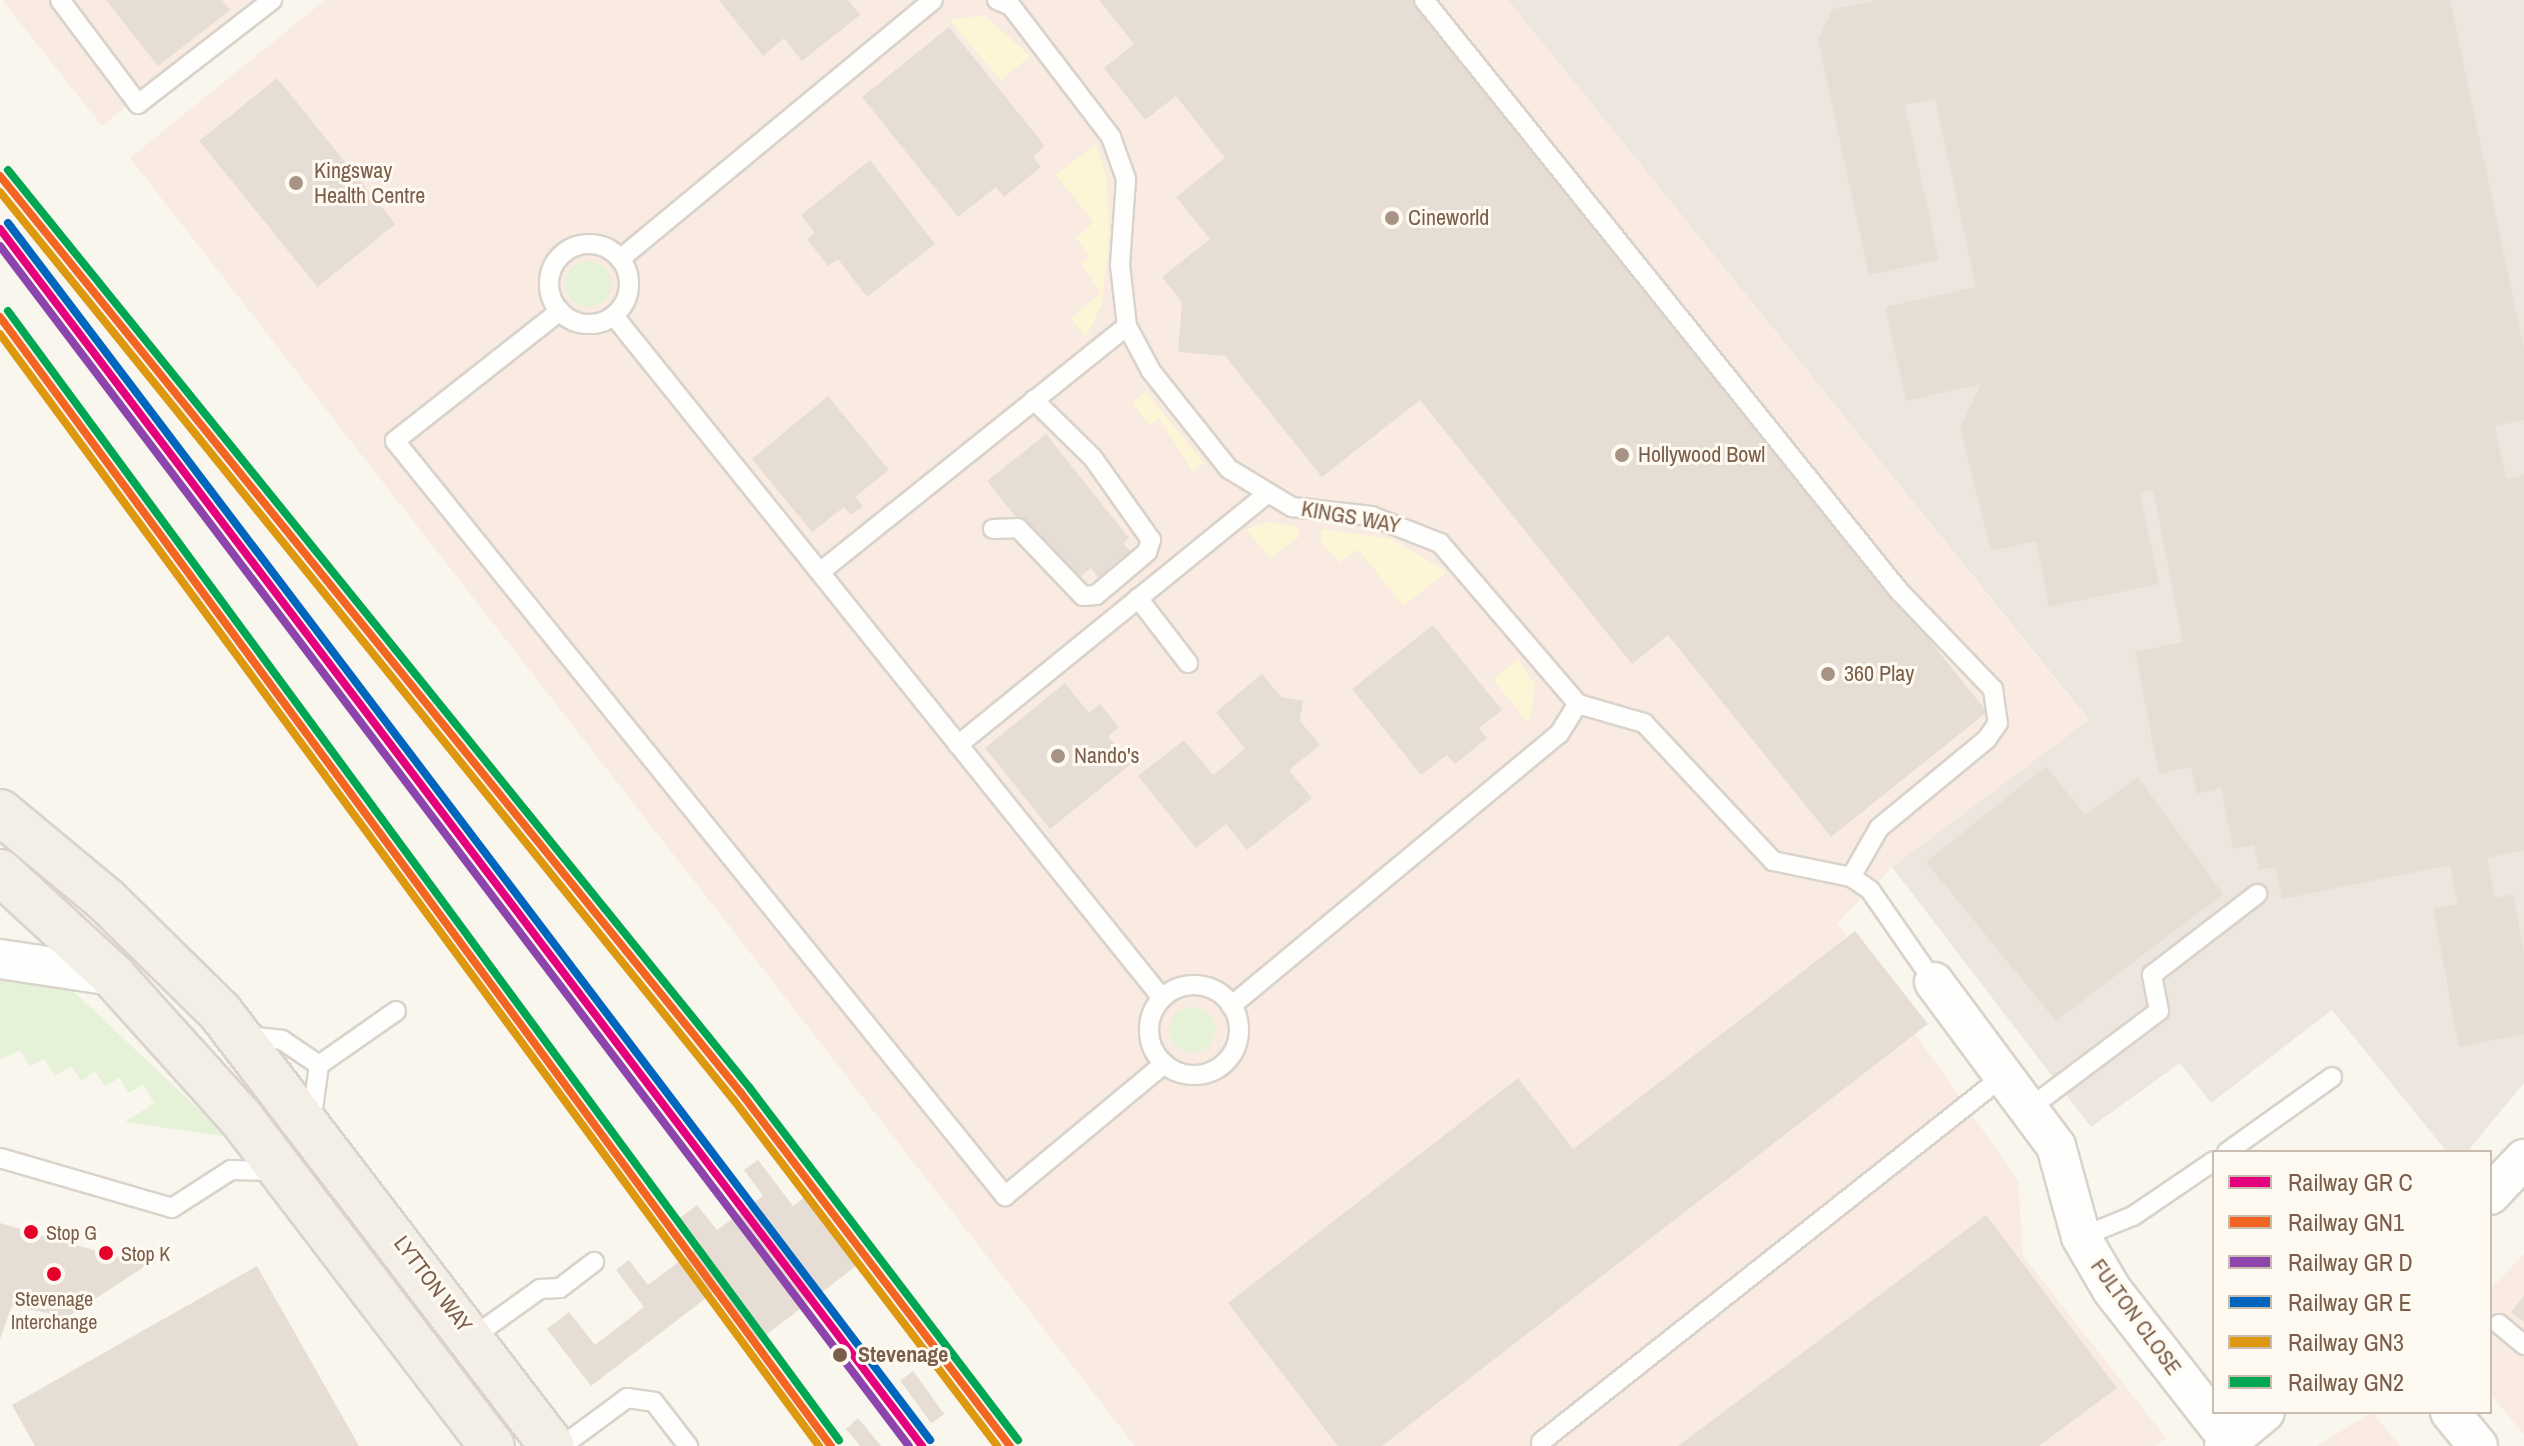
<!DOCTYPE html>
<html>
<head>
<meta charset="utf-8">
<style>
  body { margin:0 }
  #map { position:relative; width:2524px; height:1446px; overflow:hidden; background:#f9f6ee; font-family:"Archivo Narrow",sans-serif }
  div>[style] { position:absolute }
  [style*='--x'] { left:calc(var(--x)*1px); top:calc(var(--y)*1px); width:calc(var(--w)*1px); rotate:calc(var(--a)*1deg) }
  .commercial>* { inset:0; background:#f9ebe1 }
  .industrial>* { inset:0; background:#ede6de }
  .green>* { inset:0; background:#e5f2d8 }
  .round { border-radius:50% }
  .sand>* { inset:0; background:#fcf5d6 }
  .building>* { inset:0; background:#e6ded5; transform-origin:0 0 }
  .roads { filter:drop-shadow(2px 0 #d9d3cc) drop-shadow(-2px 0 #d9d3cc) drop-shadow(0 2px #d9d3cc) drop-shadow(0 -2px #d9d3cc) }
  .lane>* { height:18px; margin:-9px; padding:0 9px; transform-origin:9px; border-radius:9px; background:#fefefc }
  .lane>.ring { margin:-9px; padding:0; box-sizing:content-box; background:none; border:18px solid #fefefc; border-radius:50% }
  .street>* { height:38px; margin:-19px; padding:0 19px; transform-origin:19px; border-radius:19px; background:#fefefc }
  .primary>* { height:44px; margin:-22px; padding:0 22px; transform-origin:22px; border-radius:22px; background:#f4efe6 }
  .rail-1>* { height:8px; margin:-4px; padding:0 4px; transform-origin:4px; border-radius:4px; background:#e5007d }
  .rail-2>* { height:8px; margin:-4px; padding:0 4px; transform-origin:4px; border-radius:4px; background:#f26522 }
  .rail-3>* { height:8px; margin:-4px; padding:0 4px; transform-origin:4px; border-radius:4px; background:#8e44ad }
  .rail-4>* { height:8px; margin:-4px; padding:0 4px; transform-origin:4px; border-radius:4px; background:#0065bd }
  .rail-5>* { height:8px; margin:-4px; padding:0 4px; transform-origin:4px; border-radius:4px; background:#de980f }
  .rail-6>* { height:8px; margin:-4px; padding:0 4px; transform-origin:4px; border-radius:4px; background:#00a651 }
  .dots>* { width:22px; height:22px; translate:-50% -50%; box-sizing:border-box; border:4px solid #fffaf1; border-radius:50% }
  span { translate:-50% -50%; white-space:nowrap; text-align:center; line-height:1.15; -webkit-text-stroke:6px #fffaf1; paint-order:stroke }
  .bus-label { font-size:20px; color:#7b5e4a }
  .left { translate:0 -50%; text-align:left }
  .poi-label { font-size:22px; color:#7b5e4a }
  .street-label { font-size:22px; color:#7b5e4a }
  .stop-label { font-size:22px; color:#7b5e4a; font-weight:700 }
  .legend { position:absolute; left:2212px; top:1150px; width:280px; height:264px; box-sizing:border-box; background:#fffaf1; border:2px solid #cabcae; margin:0; padding:10px 14px; list-style:none; font-size:24px; color:#7b5e4a }
  .legend li { display:flex; align-items:center; gap:16px; height:40px }
  .legend b { width:40px; border:2px solid #cabcae }
</style>
</head>
<body>
<div id="map">
  <div class="commercial">
    <i style="clip-path:polygon(2px 0,258px 0,102px 126px)"></i>
    <i style="clip-path:polygon(325px 0,1508px 0,2089px 721px,1892px 867px,1837px 923px,2018px 1180px,2023px 1256px,2166px 1438px,2155px 1446px,1135px 1446px,130px 158px)"></i>
    <i style="clip-path:polygon(2524px 1254px,2524px 1435px,2490px 1393px,2490px 1290px)"></i>
    <i style="clip-path:polygon(2372px 1412px,2400px 1446px,2317px 1446px)"></i>
  </div>
  <div class="industrial">
    <i style="clip-path:polygon(1508px 0,2524px 0,2524px 1083px,2467px 1152px,2447px 1152px,2332px 1010px,2211px 1103px,2180px 1063px,2091px 1127px,1892px 867px,2089px 720px)"></i>
  </div>
  <div class="green">
    <i class="round" style="left:565px;top:261px;width:46px;height:46px"></i>
    <i style="clip-path:polygon(0 974px,71px 989px,228px 1137px,125px 1122px,154px 1103px,143px 1084px,129px 1093px,119px 1078px,105px 1086px,95px 1071px,81px 1081px,71px 1066px,55px 1076px,44px 1059px,30px 1066px,20px 1050px,0 1060px)"></i>
    <i class="round" style="left:1169px;top:1007px;width:46px;height:46px"></i>
  </div>
  <div class="sand">
    <i style="clip-path:polygon(984px 15px,1030px 56px,1001px 80px,949px 20px)"></i>
    <i style="clip-path:polygon(1096px 144px,1107px 179px,1109px 233px,1102px 304px,1086px 337px,1071px 318px,1101px 293px,1081px 264px,1089px 256px,1076px 238px,1094px 222px,1056px 175px)"></i>
    <i style="clip-path:polygon(1146px 392px,1204px 463px,1193px 472px,1159px 418px,1150px 425px,1132px 402px)"></i>
    <i style="clip-path:polygon(1268px 522px,1299px 527px,1299px 537px,1270px 558px,1246px 529px)"></i>
    <i style="clip-path:polygon(1322px 529px,1392px 539px,1447px 572px,1403px 606px,1358px 549px,1339px 563px,1320px 540px)"></i>
    <i style="clip-path:polygon(1518px 659px,1535px 685px,1529px 724px,1493px 680px)"></i>
  </div>
  <div class="building">
    <i style="clip-path:polygon(106px 0,222px 0,230px 10px,158px 66px)"></i>
    <i style="clip-path:polygon(719px 0,848px 0,860px 15px,802px 61px,784px 38px,763px 56px)"></i>
    <i style="clip-path:polygon(1099px 0,1417px 0,1987px 712px,1831px 837px,1668px 635px,1632px 664px,1420px 400px,1322px 477px,1225px 356px,1178px 352px,1182px 302px,1162px 277px,1210px 239px,1176px 197px,1225px 158px,1176px 96px,1145px 120px,1124px 93px,1104px 68px,1134px 44px)"></i>
    <i style="clip-path:polygon(1878px 0,2450px 0,2524px 349px,2524px 420px,2495px 426px,2506px 479px,2524px 475px,2524px 850px,2487px 858px,2495px 898px,2513px 894px,2524px 952px,2524px 1034px,2459px 1047px,2433px 908px,2458px 904px,2450px 865px,2282px 899px,2275px 867px,2259px 870px,2254px 845px,2233px 849px,2221px 788px,2197px 794px,2191px 767px,2159px 774px,2135px 652px,2183px 642px,2153px 490px,2140px 492px,2159px 584px,2049px 607px,2036px 541px,1991px 551px,1960px 428px,1981px 384px,1906px 401px,1885px 307px,1976px 287px,1935px 99px,1905px 105px,1939px 260px,1869px 275px,1818px 40px,1833px 9px)"></i>
    <i style="clip-path:polygon(949px 27px,1045px 146px,1033px 157px,1041px 167px,1004px 197px,996px 187px,958px 217px,862px 97px)"></i>
    <i style="left:277px;top:78px;width:188px;height:100px;rotate:51deg"></i>
    <i style="clip-path:polygon(870px 160px,935px 244px,867px 297px,838px 259px,828px 266px,807px 239px,815px 233px,801px 215px)"></i>
    <i style="clip-path:polygon(828px 396px,889px 470px,855px 497px,863px 506px,851px 515px,844px 507px,812px 532px,752px 459px)"></i>
    <i style="clip-path:polygon(1046px 434px,1129px 538px,1123px 543px,1133px 554px,1100px 580px,1091px 568px,1070px 585px,987px 481px)"></i>
    <i style="clip-path:polygon(1433px 625px,1502px 710px,1479px 728px,1487px 738px,1455px 764px,1447px 755px,1421px 775px,1352px 689px)"></i>
    <i style="clip-path:polygon(1262px 674px,1281px 697px,1303px 701px,1300px 721px,1320px 745px,1289px 770px,1312px 798px,1247px 850px,1226px 824px,1196px 848px,1138px 776px,1184px 740px,1213px 775px,1245px 749px,1216px 712px)"></i>
    <i style="clip-path:polygon(1065px 683px,1089px 713px,1100px 704px,1119px 727px,1108px 736px,1131px 764px,1050px 829px,985px 748px)"></i>
    <i style="clip-path:polygon(2046px 766px,2085px 815px,2138px 777px,2223px 894px,2056px 1021px,1926px 862px)"></i>
    <i style="clip-path:polygon(1855px 931px,1928px 1024px,1382px 1446px,1338px 1446px,1228px 1303px,1518px 1078px,1573px 1149px)"></i>
    <i style="clip-path:polygon(758px 1160px,793px 1206px,808px 1194px,860px 1263px,758px 1341px,718px 1289px,591px 1386px,547px 1329px,569px 1312px,595px 1345px,644px 1307px,616px 1270px,629px 1260px,648px 1285px,701px 1245px,680px 1218px,697px 1205px,717px 1230px,763px 1196px,744px 1170px)"></i>
    <i style="clip-path:polygon(1986px 1215px,2117px 1388px,2039px 1446px,1678px 1446px)"></i>
    <i style="clip-path:polygon(0 1223px,55px 1239px,147px 1265px,67px 1317px,12px 1306px,0 1339px)"></i>
    <i style="clip-path:polygon(257px 1266px,359px 1446px,35px 1446px,12px 1405px)"></i>
    <i style="clip-path:polygon(2524px 1296px,2524px 1322px,2511px 1312px)"></i>
    <i style="left:913px;top:1371px;width:53px;height:16px;rotate:54deg"></i>
    <i style="clip-path:polygon(858px 1418px,881px 1446px,860px 1446px,846px 1429px)"></i>
  </div>
  <div class="roads">
    <div class="lane">
      <i style="--x:60;--y:0;--w:130;--a:53.1"></i>
      <i style="--x:138;--y:104;--w:170;--a:-37.8"></i>
      <i style="--x:997;--y:0;--w:15;--a:23"></i>
      <i style="--x:1011;--y:6;--w:165;--a:52.6"></i>
      <i style="--x:1111;--y:137;--w:45;--a:70.3"></i>
      <i style="--x:1126;--y:179;--w:86;--a:94"></i>
      <i style="--x:1120;--y:265;--w:61;--a:83.5"></i>
      <i style="--x:1127;--y:326;--w:51;--a:61.9"></i>
      <i style="--x:1151;--y:371;--w:125;--a:51.5"></i>
      <i style="--x:1229;--y:469;--w:74;--a:31.1"></i>
      <i style="--x:1292;--y:507;--w:80;--a:6.5"></i>
      <i style="--x:1371;--y:516;--w:74;--a:21.4"></i>
      <i style="--x:1440;--y:543;--w:212;--a:49.4"></i>
      <i style="--x:1578;--y:704;--w:69;--a:16.1"></i>
      <i style="--x:1644;--y:723;--w:189;--a:46.9"></i>
      <i style="--x:1773;--y:861;--w:80;--a:11.6"></i>
      <i style="--x:1851;--y:877;--w:23;--a:34"></i>
      <i style="--x:1870;--y:890;--w:112;--a:55.2"></i>
      <i style="--x:1424;--y:0;--w:758;--a:51.21"></i>
      <i style="--x:1899;--y:591;--w:136;--a:46.2"></i>
      <i style="--x:1993;--y:689;--w:34;--a:82"></i>
      <i style="--x:1998;--y:723;--w:19;--a:125"></i>
      <i style="--x:1987;--y:739;--w:140;--a:140.5"></i>
      <i style="--x:1879;--y:828;--w:56;--a:119.7"></i>
      <i class="ring" style="left:549px;top:244px;width:62px;height:62px"></i>
      <i style="--x:620;--y:259;--w:406;--a:-39.6"></i>
      <i style="--x:560;--y:311;--w:210;--a:141.8"></i>
      <i style="--x:395;--y:441;--w:971;--a:51.06"></i>
      <i style="--x:1005;--y:1196;--w:207;--a:-39.7"></i>
      <i style="--x:614;--y:316;--w:875;--a:51.22"></i>
      <i style="--x:993;--y:529;--w:25;--a:-2"></i>
      <i style="--x:1018;--y:528;--w:94;--a:46.3"></i>
      <i style="--x:1083;--y:596;--w:13;--a:-4"></i>
      <i style="--x:1096;--y:595;--w:67;--a:-40.1"></i>
      <i style="--x:1147;--y:552;--w:13;--a:-72"></i>
      <i style="--x:1151;--y:540;--w:100;--a:-125.3"></i>
      <i style="--x:1093;--y:458;--w:83;--a:-135.5"></i>
      <i style="--x:820;--y:572;--w:393;--a:-38.7"></i>
      <i style="--x:1138;--y:598;--w:82;--a:52.4"></i>
      <i style="--x:958;--y:745;--w:395;--a:-39.1"></i>
      <i class="ring" style="left:1149px;top:985px;width:72px;height:72px"></i>
      <i style="--x:1231;--y:1006;--w:426;--a:-39.7"></i>
      <i style="--x:1559;--y:734;--w:36;--a:-58"></i>
      <i style="--x:246;--y:1036;--w:36;--a:6"></i>
      <i style="--x:282;--y:1040;--w:45;--a:34"></i>
      <i style="--x:2031;--y:1107;--w:160;--a:-36.9"></i>
      <i style="--x:2159;--y:1011;--w:37;--a:-101"></i>
      <i style="--x:2152;--y:975;--w:133;--a:-37.6"></i>
      <i style="--x:311;--y:1124;--w:60;--a:-82.3"></i>
      <i style="--x:319;--y:1065;--w:94;--a:-35"></i>
      <i style="--x:2227;--y:1152;--w:129;--a:-35.5"></i>
      <i style="--x:0;--y:1158;--w:179;--a:16.2"></i>
      <i style="--x:172;--y:1208;--w:70;--a:-32.8"></i>
      <i style="--x:231;--y:1170;--w:47;--a:1.2"></i>
      <i style="--x:2081;--y:1237;--w:56;--a:-22"></i>
      <i style="--x:2133;--y:1216;--w:98;--a:-34.2"></i>
      <i style="--x:2499;--y:1324;--w:33;--a:40"></i>
      <i style="--x:473;--y:1337;--w:82;--a:-35.6"></i>
      <i style="--x:540;--y:1289;--w:20;--a:-3"></i>
      <i style="--x:560;--y:1288;--w:43;--a:-37.4"></i>
      <i style="--x:1541;--y:1442;--w:593;--a:-38.36"></i>
      <i style="--x:562;--y:1446;--w:81;--a:-36.4"></i>
      <i style="--x:627;--y:1398;--w:27;--a:8"></i>
      <i style="--x:654;--y:1402;--w:56;--a:52.3"></i>
    </div>
    <div class="street">
      <i style="--x:0;--y:959;--w:114;--a:8.6"></i>
      <i style="--x:1934;--y:982;--w:204;--a:53.4"></i>
      <i style="--x:2056;--y:1146;--w:94;--a:74.6"></i>
      <i style="--x:2081;--y:1237;--w:61;--a:59.7"></i>
      <i style="--x:2112;--y:1290;--w:192;--a:52"></i>
      <i style="--x:2490;--y:1195;--w:50;--a:-46.6"></i>
      <i style="--x:2450;--y:1412;--w:44;--a:50.5"></i>
      <i style="--x:2224;--y:1446;--w:53;--a:-39.7"></i>
    </div>
    <div class="primary">
      <i style="--x:0;--y:812;--w:138;--a:39.7"></i>
      <i style="--x:106;--y:900;--w:160;--a:44.5"></i>
      <i style="--x:220;--y:1012;--w:546;--a:52.58"></i>
      <i style="--x:0;--y:872;--w:154;--a:42.6"></i>
      <i style="--x:113;--y:976;--w:191;--a:48"></i>
      <i style="--x:241;--y:1118;--w:413;--a:52.6"></i>
    </div>
  </div>
  <div class="rail-1">
    <i style="--x:0;--y:229;--w:1527;--a:52.85"></i>
  </div>
  <div class="rail-2">
    <i style="--x:0;--y:176;--w:1179;--a:51.06"></i>
    <i style="--x:741;--y:1093;--w:444;--a:52.7"></i>
    <i style="--x:0;--y:317;--w:1402;--a:53.65"></i>
  </div>
  <div class="rail-3">
    <i style="--x:0;--y:246;--w:1505;--a:52.86"></i>
  </div>
  <div class="rail-4">
    <i style="--x:8;--y:223;--w:1527;--a:52.85"></i>
  </div>
  <div class="rail-5">
    <i style="--x:0;--y:192;--w:1166;--a:51.06"></i>
    <i style="--x:733;--y:1099;--w:436;--a:52.7"></i>
    <i style="--x:0;--y:334;--w:1381;--a:53.63"></i>
  </div>
  <div class="rail-6">
    <i style="--x:8;--y:170;--w:1179;--a:51.06"></i>
    <i style="--x:749;--y:1087;--w:444;--a:52.7"></i>
    <i style="--x:8;--y:311;--w:1402;--a:53.65"></i>
  </div>
  <div class="dots">
    <i style="left:296px;top:183px;background:#a79383"></i>
    <i style="left:1392px;top:218px;background:#a79383"></i>
    <i style="left:1622px;top:455px;background:#a79383"></i>
    <i style="left:1828px;top:674px;background:#a79383"></i>
    <i style="left:1058px;top:756px;background:#a79383"></i>
    <i style="left:31px;top:1232px;background:#e4002b"></i>
    <i style="left:106px;top:1253px;background:#e4002b"></i>
    <i style="left:54px;top:1274px;background:#e4002b"></i>
    <i style="left:840px;top:1355px;background:#7b5e4a"></i>
  </div>
  <div class="bus-label">
    <span class="left" style="left:46px;top:1232px">Stop G</span>
    <span class="left" style="left:121px;top:1253px">Stop K</span>
    <span style="left:54px;top:1310px">Stevenage<br>Interchange</span>
  </div>
  <div class="poi-label">
    <span class="left" style="left:314px;top:183px">Kingsway<br>Health Centre</span>
    <span class="left" style="left:1408px;top:218px">Cineworld</span>
    <span class="left" style="left:1638px;top:455px">Hollywood Bowl</span>
    <span class="left" style="left:1844px;top:674px">360 Play</span>
    <span class="left" style="left:1074px;top:756px">Nando's</span>
  </div>
  <div class="street-label">
    <span style="left:1351px;top:517px;rotate:10deg">KINGS WAY</span>
    <span style="left:433px;top:1284px;rotate:53deg">LYTTON WAY</span>
    <span style="left:2136px;top:1317px;rotate:54deg">FULTON CLOSE</span>
  </div>
  <div class="stop-label">
    <span class="left" style="left:858px;top:1355px">Stevenage</span>
  </div>
  <ul class="legend">
  <li><b style="height:10px;background:#e5007d"></b>Railway GR C</li>
  <li><b style="height:10px;background:#f26522"></b>Railway GN1</li>
  <li><b style="height:10px;background:#8e44ad"></b>Railway GR D</li>
  <li><b style="height:10px;background:#0065bd"></b>Railway GR E</li>
  <li><b style="height:10px;background:#de980f"></b>Railway GN3</li>
  <li><b style="height:10px;background:#00a651"></b>Railway GN2</li>
  </ul>
</div>
</body>
</html>
